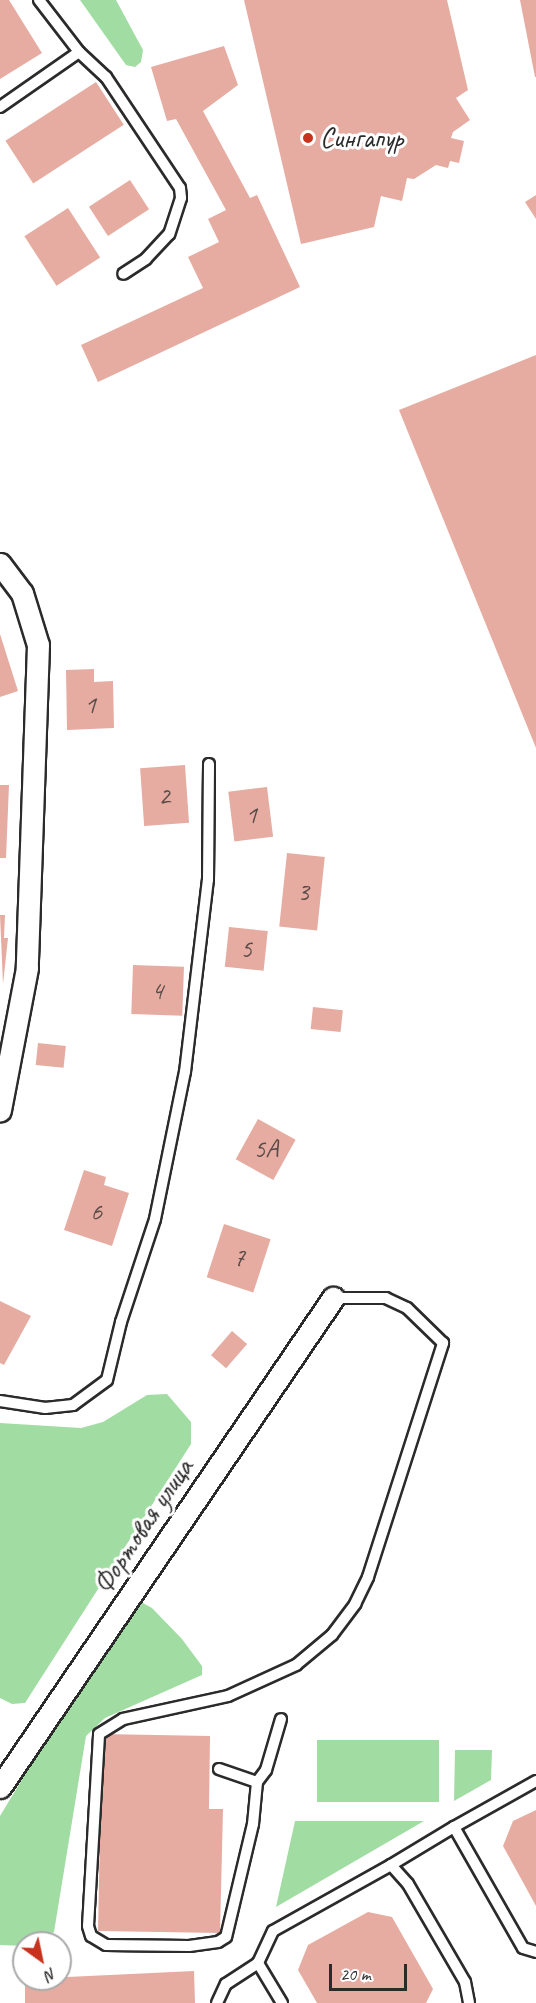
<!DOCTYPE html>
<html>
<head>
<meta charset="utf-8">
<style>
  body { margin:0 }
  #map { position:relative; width:536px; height:2003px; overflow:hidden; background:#fff; font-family:Caveat,sans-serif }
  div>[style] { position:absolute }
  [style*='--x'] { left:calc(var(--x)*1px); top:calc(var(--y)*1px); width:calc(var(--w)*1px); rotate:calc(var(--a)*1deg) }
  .green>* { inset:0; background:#a1dda3; transform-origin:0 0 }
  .building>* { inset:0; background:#e6aca1; transform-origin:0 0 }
  .roads { filter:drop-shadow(2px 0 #2b2b2b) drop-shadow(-2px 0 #2b2b2b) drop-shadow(0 2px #2b2b2b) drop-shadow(0 -2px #2b2b2b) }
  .lane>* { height:10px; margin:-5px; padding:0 5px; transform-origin:5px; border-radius:5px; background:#fff }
  .street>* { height:21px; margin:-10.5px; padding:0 10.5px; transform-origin:10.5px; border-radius:10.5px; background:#fff }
  .dots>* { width:16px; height:16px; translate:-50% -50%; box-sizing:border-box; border:3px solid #fff; border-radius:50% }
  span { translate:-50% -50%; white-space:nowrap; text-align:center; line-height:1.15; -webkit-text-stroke:6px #fff; paint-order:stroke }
  .number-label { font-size:26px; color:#5a4b48 }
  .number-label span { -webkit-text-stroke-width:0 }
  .poi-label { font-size:28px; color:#2b2b2b }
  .left { translate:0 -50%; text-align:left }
  .street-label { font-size:28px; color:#2b2b2b }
  .north { position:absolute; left:12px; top:1931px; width:60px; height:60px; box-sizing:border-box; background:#fff; border:2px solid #aaa; border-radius:50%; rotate:147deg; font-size:16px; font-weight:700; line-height:24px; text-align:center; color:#2b2b2b }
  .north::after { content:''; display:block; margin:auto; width:21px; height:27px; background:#c8321e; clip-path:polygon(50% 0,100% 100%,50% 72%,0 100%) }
  .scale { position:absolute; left:329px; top:1964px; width:78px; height:27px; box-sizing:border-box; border:3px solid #2b2b2b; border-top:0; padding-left:8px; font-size:18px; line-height:21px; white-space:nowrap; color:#2b2b2b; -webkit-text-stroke:4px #fff; paint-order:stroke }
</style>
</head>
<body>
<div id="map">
  <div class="green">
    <i style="clip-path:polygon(80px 0,116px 0,143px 50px,141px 62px,135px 67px,126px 65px)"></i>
    <i style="clip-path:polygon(167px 1394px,191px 1422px,191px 1444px,25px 1703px,12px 1704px,0 1698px,0 1423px,81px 1428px,103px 1422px,147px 1395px)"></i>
    <i style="clip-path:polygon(141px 1602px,152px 1608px,182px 1639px,202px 1666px,202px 1675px,105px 1718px,86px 1736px,54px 1932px,24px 1946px,0 1945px,0 1816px,101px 1649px)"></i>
    <i style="left:317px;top:1740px;width:122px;height:62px"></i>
    <i style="clip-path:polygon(455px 1750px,492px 1750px,491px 1780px,454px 1801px)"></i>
    <i style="clip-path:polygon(295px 1821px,424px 1821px,276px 1907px)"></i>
  </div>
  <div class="building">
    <i style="clip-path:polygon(0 0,9px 0,42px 53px,0 79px)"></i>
    <i style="clip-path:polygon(244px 0,447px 0,468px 90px,456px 98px,470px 120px,453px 132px,451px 138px,464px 141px,459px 163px,450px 161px,448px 168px,436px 165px,414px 179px,407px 178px,402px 201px,381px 196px,374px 227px,301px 244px)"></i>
    <i style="clip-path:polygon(520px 0,536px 0,536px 77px,535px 77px)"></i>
    <i style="clip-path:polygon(224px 46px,238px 85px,203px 111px,250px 198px,257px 195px,300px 287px,98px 382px,81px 345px,203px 288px,188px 257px,219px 242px,208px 219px,226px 210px,176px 119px,167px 121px,151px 67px)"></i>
    <i style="left:96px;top:82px;width:51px;height:108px;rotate:57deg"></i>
    <i style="left:130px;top:180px;width:35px;height:49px;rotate:57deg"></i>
    <i style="clip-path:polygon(536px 195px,536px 219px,525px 202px)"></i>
    <i style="left:68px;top:208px;width:59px;height:52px;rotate:57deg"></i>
    <i style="clip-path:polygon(536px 355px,536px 748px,399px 410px)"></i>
    <i style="clip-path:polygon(0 634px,18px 691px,0 697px)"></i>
    <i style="clip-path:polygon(94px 669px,94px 682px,113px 681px,114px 728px,67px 730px,66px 670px)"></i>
    <i style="left:185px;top:765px;width:58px;height:45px;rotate:86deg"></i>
    <i style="clip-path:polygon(0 785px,9px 785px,6px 858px,0 858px)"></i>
    <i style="left:267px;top:787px;width:50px;height:39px;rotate:83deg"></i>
    <i style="left:287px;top:853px;width:38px;height:74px;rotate:6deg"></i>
    <i style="clip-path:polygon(0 915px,5px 915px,4px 938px,8px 938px,3px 984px)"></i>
    <i style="left:229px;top:927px;width:39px;height:40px;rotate:6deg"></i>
    <i style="left:133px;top:965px;width:51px;height:49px;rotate:2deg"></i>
    <i style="left:313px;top:1007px;width:30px;height:22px;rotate:6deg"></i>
    <i style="left:38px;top:1043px;width:28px;height:22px;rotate:6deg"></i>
    <i style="left:258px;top:1119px;width:43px;height:46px;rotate:29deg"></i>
    <i style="clip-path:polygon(84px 1170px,106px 1177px,104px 1185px,129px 1193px,112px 1246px,64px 1230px)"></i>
    <i style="left:224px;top:1224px;width:49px;height:56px;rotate:18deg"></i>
    <i style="clip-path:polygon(0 1301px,31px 1316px,4px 1365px,0 1363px)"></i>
    <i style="left:232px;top:1331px;width:20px;height:32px;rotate:41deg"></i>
    <i style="clip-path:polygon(102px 1734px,210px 1736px,209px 1809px,223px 1809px,220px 1933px,98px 1931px)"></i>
    <i style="clip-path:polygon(536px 1810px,536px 1906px,503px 1846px,513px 1821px)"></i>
    <i style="clip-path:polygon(368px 1912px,392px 1917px,433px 1989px,426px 2003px,317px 2003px,298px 1970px,308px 1945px)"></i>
    <i style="clip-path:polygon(194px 1971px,195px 2003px,25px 2003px,25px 1979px)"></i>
  </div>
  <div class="roads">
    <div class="lane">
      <i style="--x:39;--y:0;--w:66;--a:52.4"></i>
      <i style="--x:79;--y:52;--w:37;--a:43"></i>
      <i style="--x:106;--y:77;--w:133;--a:56.3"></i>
      <i style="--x:180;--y:188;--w:10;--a:84"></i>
      <i style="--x:181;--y:198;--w:38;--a:108"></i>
      <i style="--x:169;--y:234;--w:34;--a:133"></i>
      <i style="--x:146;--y:259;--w:27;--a:147"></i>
      <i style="--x:0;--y:107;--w:96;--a:-34.8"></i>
      <i style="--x:0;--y:1401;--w:46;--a:8.8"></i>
      <i style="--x:45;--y:1408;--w:28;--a:-6"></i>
      <i style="--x:73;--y:1405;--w:42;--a:-36.3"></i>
      <i style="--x:107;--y:1380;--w:60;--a:-76.4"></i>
      <i style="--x:121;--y:1322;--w:108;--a:-71.7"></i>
      <i style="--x:155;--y:1219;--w:150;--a:-78.5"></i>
      <i style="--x:185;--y:1072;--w:193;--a:-83.2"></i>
      <i style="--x:208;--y:880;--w:116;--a:-89.5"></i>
      <i style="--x:219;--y:1769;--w:40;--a:18.9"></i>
      <i style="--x:257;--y:1782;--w:42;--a:95.4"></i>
      <i style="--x:253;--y:1824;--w:116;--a:103.4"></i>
      <i style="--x:226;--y:1937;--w:9;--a:148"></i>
      <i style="--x:218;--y:1942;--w:29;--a:172"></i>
      <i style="--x:189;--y:1946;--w:83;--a:-179.3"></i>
      <i style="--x:106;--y:1945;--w:17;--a:-149"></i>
      <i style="--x:91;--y:1936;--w:10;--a:-107"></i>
      <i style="--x:88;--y:1926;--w:192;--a:-86.7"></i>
      <i style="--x:99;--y:1734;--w:28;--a:-32"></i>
      <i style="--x:123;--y:1719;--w:107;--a:-12.4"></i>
      <i style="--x:228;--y:1696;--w:75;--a:-24.5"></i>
      <i style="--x:296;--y:1665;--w:47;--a:-39.8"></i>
      <i style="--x:332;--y:1635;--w:39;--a:-53"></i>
      <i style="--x:355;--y:1604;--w:30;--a:-64"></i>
      <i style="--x:368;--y:1577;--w:246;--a:-72.2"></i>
      <i style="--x:443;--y:1343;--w:50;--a:-135.8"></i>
      <i style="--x:407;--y:1308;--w:23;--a:-155"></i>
      <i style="--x:386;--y:1298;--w:53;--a:180"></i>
      <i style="--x:536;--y:1781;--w:94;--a:150.7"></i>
      <i style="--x:454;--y:1827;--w:139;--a:60.3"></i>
      <i style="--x:523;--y:1948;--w:14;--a:17"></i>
      <i style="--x:257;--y:1782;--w:15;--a:-53"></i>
      <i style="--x:266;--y:1770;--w:53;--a:-73.6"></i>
      <i style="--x:391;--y:1865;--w:74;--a:-31.1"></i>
      <i style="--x:217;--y:2003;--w:21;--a:-65"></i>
      <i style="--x:226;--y:1984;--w:38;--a:-33"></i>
      <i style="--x:282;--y:2003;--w:47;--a:-121"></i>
      <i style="--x:258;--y:1963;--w:35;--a:-65"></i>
      <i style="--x:273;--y:1931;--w:135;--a:-29.2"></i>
      <i style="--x:391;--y:1865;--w:25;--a:48"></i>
      <i style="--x:408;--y:1884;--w:113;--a:59.8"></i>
      <i style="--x:465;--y:1982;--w:21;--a:79"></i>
    </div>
    <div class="street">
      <i style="--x:0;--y:564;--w:36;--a:53"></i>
      <i style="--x:22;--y:593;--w:54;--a:72.9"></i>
      <i style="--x:38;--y:645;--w:323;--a:92"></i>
      <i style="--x:27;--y:968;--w:145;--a:100.8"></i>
      <i style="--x:0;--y:1787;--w:592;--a:-55.75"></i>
    </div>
  </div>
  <div class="dots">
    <i style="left:308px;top:138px;background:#c8321e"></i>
  </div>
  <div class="number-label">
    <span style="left:90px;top:705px">1</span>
    <span style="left:164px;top:796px">2</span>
    <span style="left:251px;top:815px">1</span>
    <span style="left:303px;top:892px">3</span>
    <span style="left:246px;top:949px">5</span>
    <span style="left:157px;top:991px">4</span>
    <span style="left:266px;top:1149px">5А</span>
    <span style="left:96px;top:1212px">6</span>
    <span style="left:239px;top:1258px">7</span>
  </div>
  <div class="poi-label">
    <span class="left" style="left:320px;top:138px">Сингапур</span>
  </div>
  <div class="street-label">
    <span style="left:143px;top:1526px;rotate:-56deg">Фортовая улица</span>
  </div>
  <div class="north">N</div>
  <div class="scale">20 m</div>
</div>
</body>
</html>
